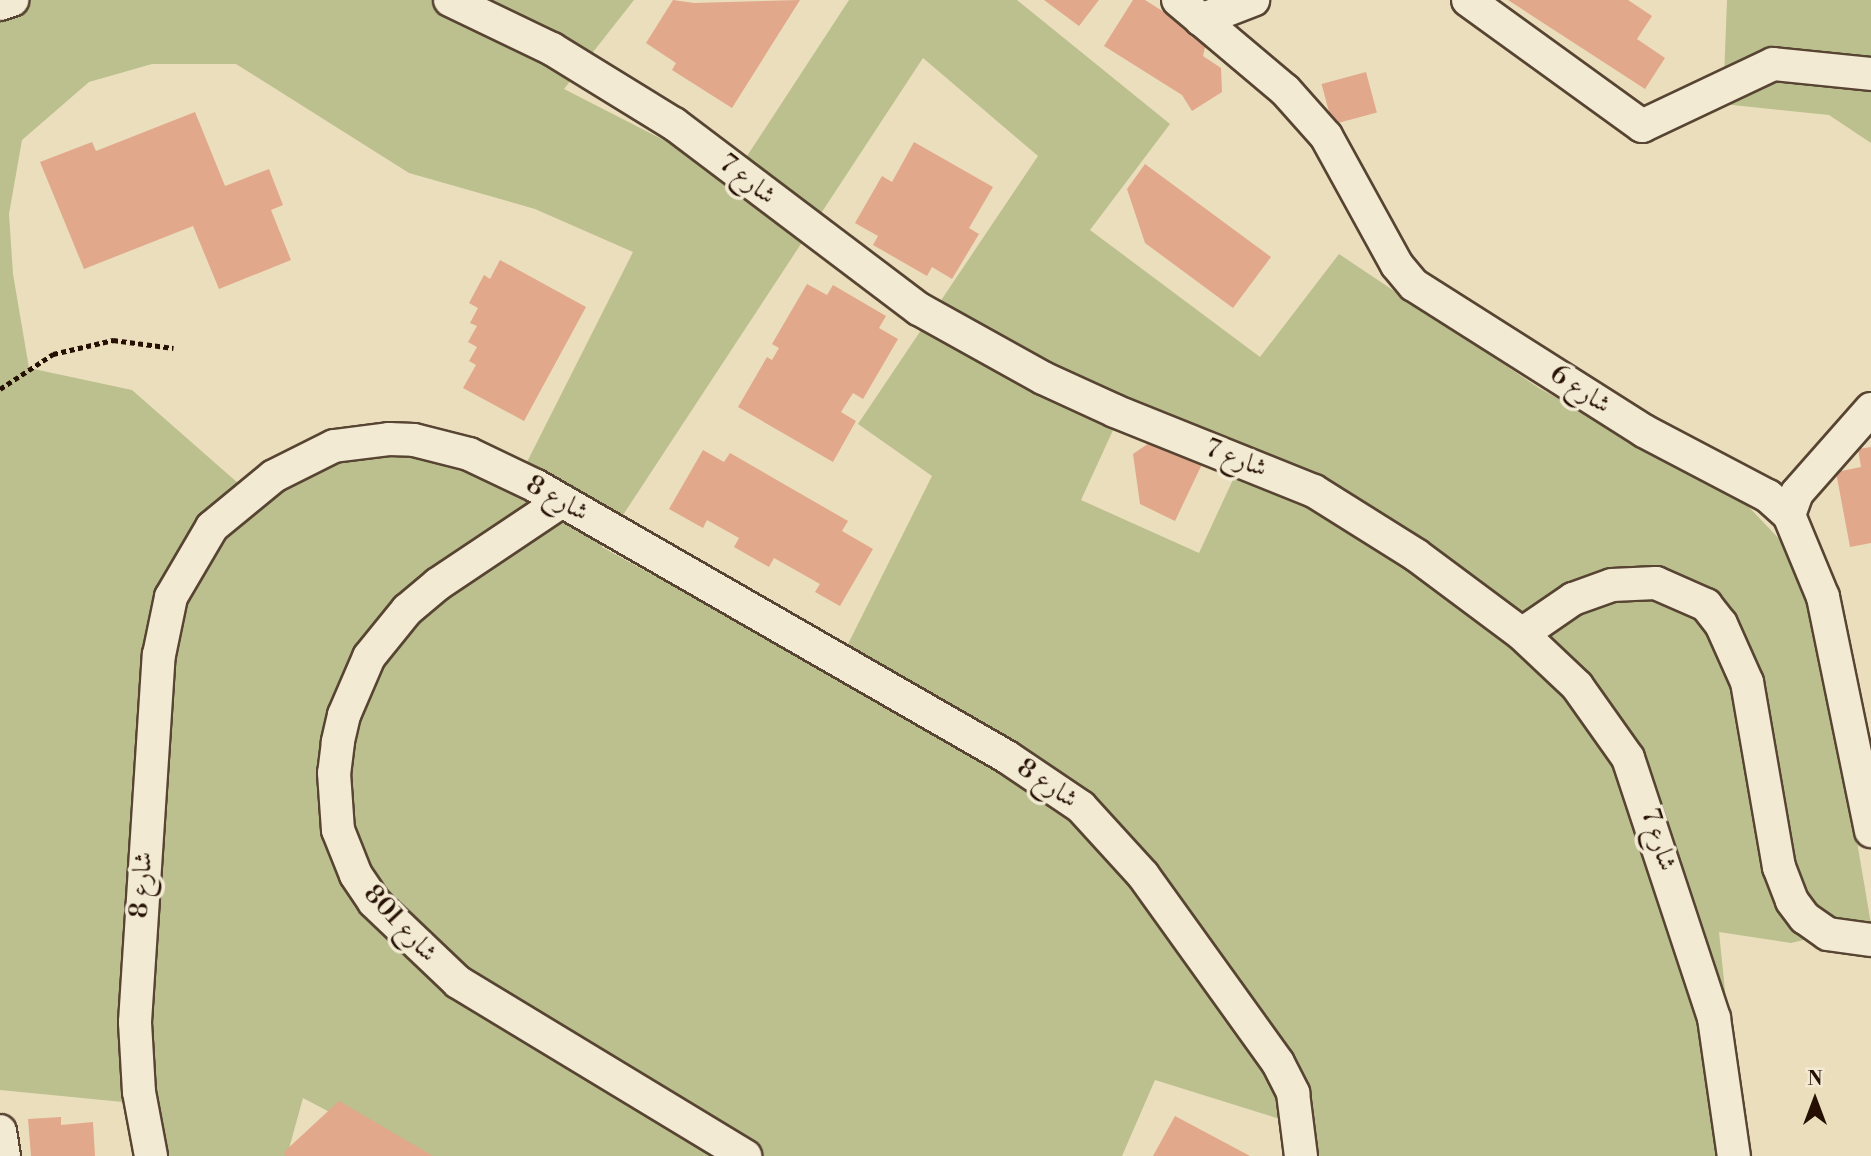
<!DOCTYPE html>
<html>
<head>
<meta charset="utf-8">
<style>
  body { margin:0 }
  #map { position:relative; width:1871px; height:1156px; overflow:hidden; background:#ebdebc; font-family:"Libre Bodoni",Amiri,serif }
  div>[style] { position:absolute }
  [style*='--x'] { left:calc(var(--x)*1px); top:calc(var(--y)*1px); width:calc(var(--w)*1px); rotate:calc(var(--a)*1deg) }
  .green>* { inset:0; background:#bbc08e }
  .building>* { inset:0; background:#e1a88b; transform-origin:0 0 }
  .path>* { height:4.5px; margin-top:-2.25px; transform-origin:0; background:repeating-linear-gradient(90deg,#261004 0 5px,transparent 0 8.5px) }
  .roads { filter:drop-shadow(2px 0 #574432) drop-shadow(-2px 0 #574432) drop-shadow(0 2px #574432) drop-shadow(0 -2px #574432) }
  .minor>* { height:32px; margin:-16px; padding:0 16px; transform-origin:16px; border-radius:16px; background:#f2ead3 }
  span { translate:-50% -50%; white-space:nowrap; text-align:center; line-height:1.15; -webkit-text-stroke:7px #f2ead3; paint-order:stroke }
  .street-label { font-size:26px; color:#261004 }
  .north { position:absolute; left:1780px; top:1065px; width:70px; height:70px; -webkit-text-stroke:5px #f2ead3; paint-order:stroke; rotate:0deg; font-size:19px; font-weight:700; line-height:28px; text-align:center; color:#261004 }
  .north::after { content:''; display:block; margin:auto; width:24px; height:32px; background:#261004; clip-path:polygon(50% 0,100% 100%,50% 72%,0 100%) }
</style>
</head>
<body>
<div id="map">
  <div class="green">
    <i style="clip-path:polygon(evenodd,0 0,634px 0,564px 89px,734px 176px,849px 0,1017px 0,1170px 124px,1090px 230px,1260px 357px,1339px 254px,1539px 388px,1746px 504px,1802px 563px,1818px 612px,1871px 924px,1791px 943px,1719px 932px,1742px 1156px,1302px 1156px,1312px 1129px,1155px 1080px,1122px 1156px,413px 1156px,303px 1098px,287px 1156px,154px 1156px,123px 1102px,0 1090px,0 0,923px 58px,1038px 156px,858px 424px,932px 476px,833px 674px,602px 547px,923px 58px,0 0,152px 64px,236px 64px,409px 173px,535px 209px,633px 252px,526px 464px,330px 445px,247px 491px,132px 390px,29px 368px,13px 274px,9px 214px,22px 140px,89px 82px,152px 64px,0 0,1125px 404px,1243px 458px,1199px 553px,1081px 500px,1125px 404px)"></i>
    <i style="clip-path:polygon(1727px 0,1871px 0,1871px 143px,1829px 115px,1723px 104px)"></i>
  </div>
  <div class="building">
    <i style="clip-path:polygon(673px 0,694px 3px,800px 0,732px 108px,672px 70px,676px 63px,646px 43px)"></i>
    <i style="clip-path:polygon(1044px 0,1099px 0,1079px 26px)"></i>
    <i style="clip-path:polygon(1133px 0,1145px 0,1207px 39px,1203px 56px,1221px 68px,1222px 92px,1192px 111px,1182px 95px,1104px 46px)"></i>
    <i style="clip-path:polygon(1508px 0,1628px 0,1652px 16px,1637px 39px,1665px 58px,1645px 89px)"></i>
    <i style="left:1366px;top:72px;width:42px;height:46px;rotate:75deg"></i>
    <i style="clip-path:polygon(195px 112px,225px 186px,269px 169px,283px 205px,271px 210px,291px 260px,219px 289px,193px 226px,84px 269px,40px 162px,92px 142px,96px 151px)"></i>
    <i style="clip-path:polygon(914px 142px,993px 187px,969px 228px,979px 234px,952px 279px,932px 267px,927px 276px,873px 245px,878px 236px,855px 223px,882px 176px,892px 182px)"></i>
    <i style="clip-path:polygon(1145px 164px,1271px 257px,1233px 308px,1145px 243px,1127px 189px)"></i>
    <i style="clip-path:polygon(500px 260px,586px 307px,524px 421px,463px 388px,476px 365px,469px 361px,477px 347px,468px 342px,477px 326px,470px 323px,478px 308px,469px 303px,484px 275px,490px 279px)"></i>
    <i style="clip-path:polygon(807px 284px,827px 295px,833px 285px,886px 316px,879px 328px,898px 339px,863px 399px,853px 393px,841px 412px,856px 421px,833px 462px,738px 407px,767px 357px,772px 360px,779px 348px,772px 344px)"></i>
    <i style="clip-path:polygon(1155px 439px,1203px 462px,1175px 521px,1140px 504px,1133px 454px)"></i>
    <i style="clip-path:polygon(1871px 447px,1871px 543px,1850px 547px,1836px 472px,1861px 467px,1858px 449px)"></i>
    <i style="clip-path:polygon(703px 450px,724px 462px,730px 453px,848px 521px,842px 531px,873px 549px,840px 606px,815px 592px,820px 584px,774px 558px,769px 567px,734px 547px,739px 538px,707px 520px,703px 528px,669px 509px)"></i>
    <i style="clip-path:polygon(339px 1101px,433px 1156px,285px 1156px,284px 1152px)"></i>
    <i style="clip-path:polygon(1175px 1116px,1250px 1156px,1153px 1156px)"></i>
    <i style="clip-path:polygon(61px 1117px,61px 1125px,93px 1122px,95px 1156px,31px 1156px,28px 1119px)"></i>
  </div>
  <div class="path">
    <i style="--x:0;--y:389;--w:64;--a:-33.4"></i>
    <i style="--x:53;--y:354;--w:62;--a:-13.1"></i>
    <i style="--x:113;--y:340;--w:61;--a:7.6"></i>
  </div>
  <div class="roads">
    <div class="minor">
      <i style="--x:450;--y:0;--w:113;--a:25.7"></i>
      <i style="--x:552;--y:49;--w:143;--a:31.6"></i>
      <i style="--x:674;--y:124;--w:307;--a:37.1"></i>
      <i style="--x:919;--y:309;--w:142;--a:29.1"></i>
      <i style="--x:1043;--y:378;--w:79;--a:24.6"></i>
      <i style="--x:1115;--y:411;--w:214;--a:21.9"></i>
      <i style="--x:1314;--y:491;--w:120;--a:32.1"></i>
      <i style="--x:1416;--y:555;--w:132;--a:36.7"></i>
      <i style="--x:1522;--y:634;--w:76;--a:43.4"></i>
      <i style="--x:1577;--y:686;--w:88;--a:54.7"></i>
      <i style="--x:1628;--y:758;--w:274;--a:71.7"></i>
      <i style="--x:1714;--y:1018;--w:139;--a:81.8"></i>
      <i style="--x:1178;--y:0;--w:140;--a:40.1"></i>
      <i style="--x:1285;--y:90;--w:62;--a:48.3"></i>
      <i style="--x:1326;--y:136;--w:147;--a:61.2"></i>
      <i style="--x:1397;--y:265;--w:26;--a:50"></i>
      <i style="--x:1414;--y:285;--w:272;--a:32.4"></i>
      <i style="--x:1644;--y:431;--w:140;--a:27.7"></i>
      <i style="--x:1768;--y:496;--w:28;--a:42"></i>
      <i style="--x:1789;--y:515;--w:89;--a:67.5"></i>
      <i style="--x:1823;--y:597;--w:239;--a:78.4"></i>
      <i style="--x:1468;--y:0;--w:215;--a:35.9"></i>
      <i style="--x:1642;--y:126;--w:145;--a:-25.3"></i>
      <i style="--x:1773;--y:64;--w:99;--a:5.8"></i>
      <i style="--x:0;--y:4;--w:13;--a:-18"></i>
      <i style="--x:1201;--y:20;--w:56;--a:-21"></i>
      <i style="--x:562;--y:501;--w:149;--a:146.2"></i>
      <i style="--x:438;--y:584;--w:40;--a:140"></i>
      <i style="--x:407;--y:610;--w:60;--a:129"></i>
      <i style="--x:369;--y:657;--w:63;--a:113.3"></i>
      <i style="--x:344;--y:715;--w:28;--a:103"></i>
      <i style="--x:338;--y:742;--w:31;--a:97"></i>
      <i style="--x:334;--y:773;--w:57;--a:86"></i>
      <i style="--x:338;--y:830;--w:48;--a:68.2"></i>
      <i style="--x:356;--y:875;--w:32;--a:56"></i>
      <i style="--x:374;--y:902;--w:116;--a:43.6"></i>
      <i style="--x:458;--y:982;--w:336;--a:31.2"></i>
      <i style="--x:1789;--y:515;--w:23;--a:-70"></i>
      <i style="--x:1797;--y:493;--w:112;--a:-48.6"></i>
      <i style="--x:1522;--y:634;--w:62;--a:-34.5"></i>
      <i style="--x:1573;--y:599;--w:41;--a:-19.7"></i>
      <i style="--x:1612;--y:585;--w:44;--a:-2.6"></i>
      <i style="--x:1656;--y:583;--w:55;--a:23.7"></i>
      <i style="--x:1706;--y:605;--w:24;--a:52"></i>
      <i style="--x:1721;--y:624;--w:64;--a:65.9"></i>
      <i style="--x:1747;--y:682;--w:188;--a:80.2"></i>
      <i style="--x:1779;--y:867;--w:36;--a:69"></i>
      <i style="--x:1792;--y:901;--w:21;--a:53"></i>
      <i style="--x:1805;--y:918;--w:28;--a:35"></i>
      <i style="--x:1828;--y:934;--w:43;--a:7.9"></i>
      <i style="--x:0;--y:1131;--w:25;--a:81"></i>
      <i style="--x:151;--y:1156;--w:65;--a:-100.6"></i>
      <i style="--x:139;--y:1092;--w:70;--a:-93.3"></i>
      <i style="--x:135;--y:1022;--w:368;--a:-86.3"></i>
      <i style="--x:159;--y:655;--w:59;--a:-78.3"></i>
      <i style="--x:171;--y:597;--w:81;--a:-59.6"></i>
      <i style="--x:212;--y:527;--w:80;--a:-39.4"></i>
      <i style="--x:274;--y:476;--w:67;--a:-26.6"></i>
      <i style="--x:334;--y:446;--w:55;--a:-7.3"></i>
      <i style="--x:389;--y:439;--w:25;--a:2"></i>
      <i style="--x:414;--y:440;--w:57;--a:14.3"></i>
      <i style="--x:469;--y:454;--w:74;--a:25.5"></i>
      <i style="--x:536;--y:486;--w:543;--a:29.91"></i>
      <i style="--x:1007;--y:757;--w:89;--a:34"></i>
      <i style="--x:1081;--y:807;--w:92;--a:47.6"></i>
      <i style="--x:1143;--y:875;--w:231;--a:54.3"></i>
      <i style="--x:1278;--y:1063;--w:34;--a:63"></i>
      <i style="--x:1293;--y:1093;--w:64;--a:82.8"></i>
    </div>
  </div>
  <div class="street-label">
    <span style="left:747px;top:180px;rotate:38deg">شارع 7</span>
    <span style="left:1580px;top:390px;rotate:33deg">شارع 6</span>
    <span style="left:1236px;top:459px;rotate:21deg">شارع 7</span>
    <span style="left:557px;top:499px;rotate:29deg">شارع 8</span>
    <span style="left:1047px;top:784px;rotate:34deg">شارع 8</span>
    <span style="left:1658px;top:840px;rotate:72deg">شارع 7</span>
    <span style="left:142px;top:885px;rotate:-86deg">شارع 8</span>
    <span style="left:400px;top:924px;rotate:47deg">شارع 801</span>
  </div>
  <div class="north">N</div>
</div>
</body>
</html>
